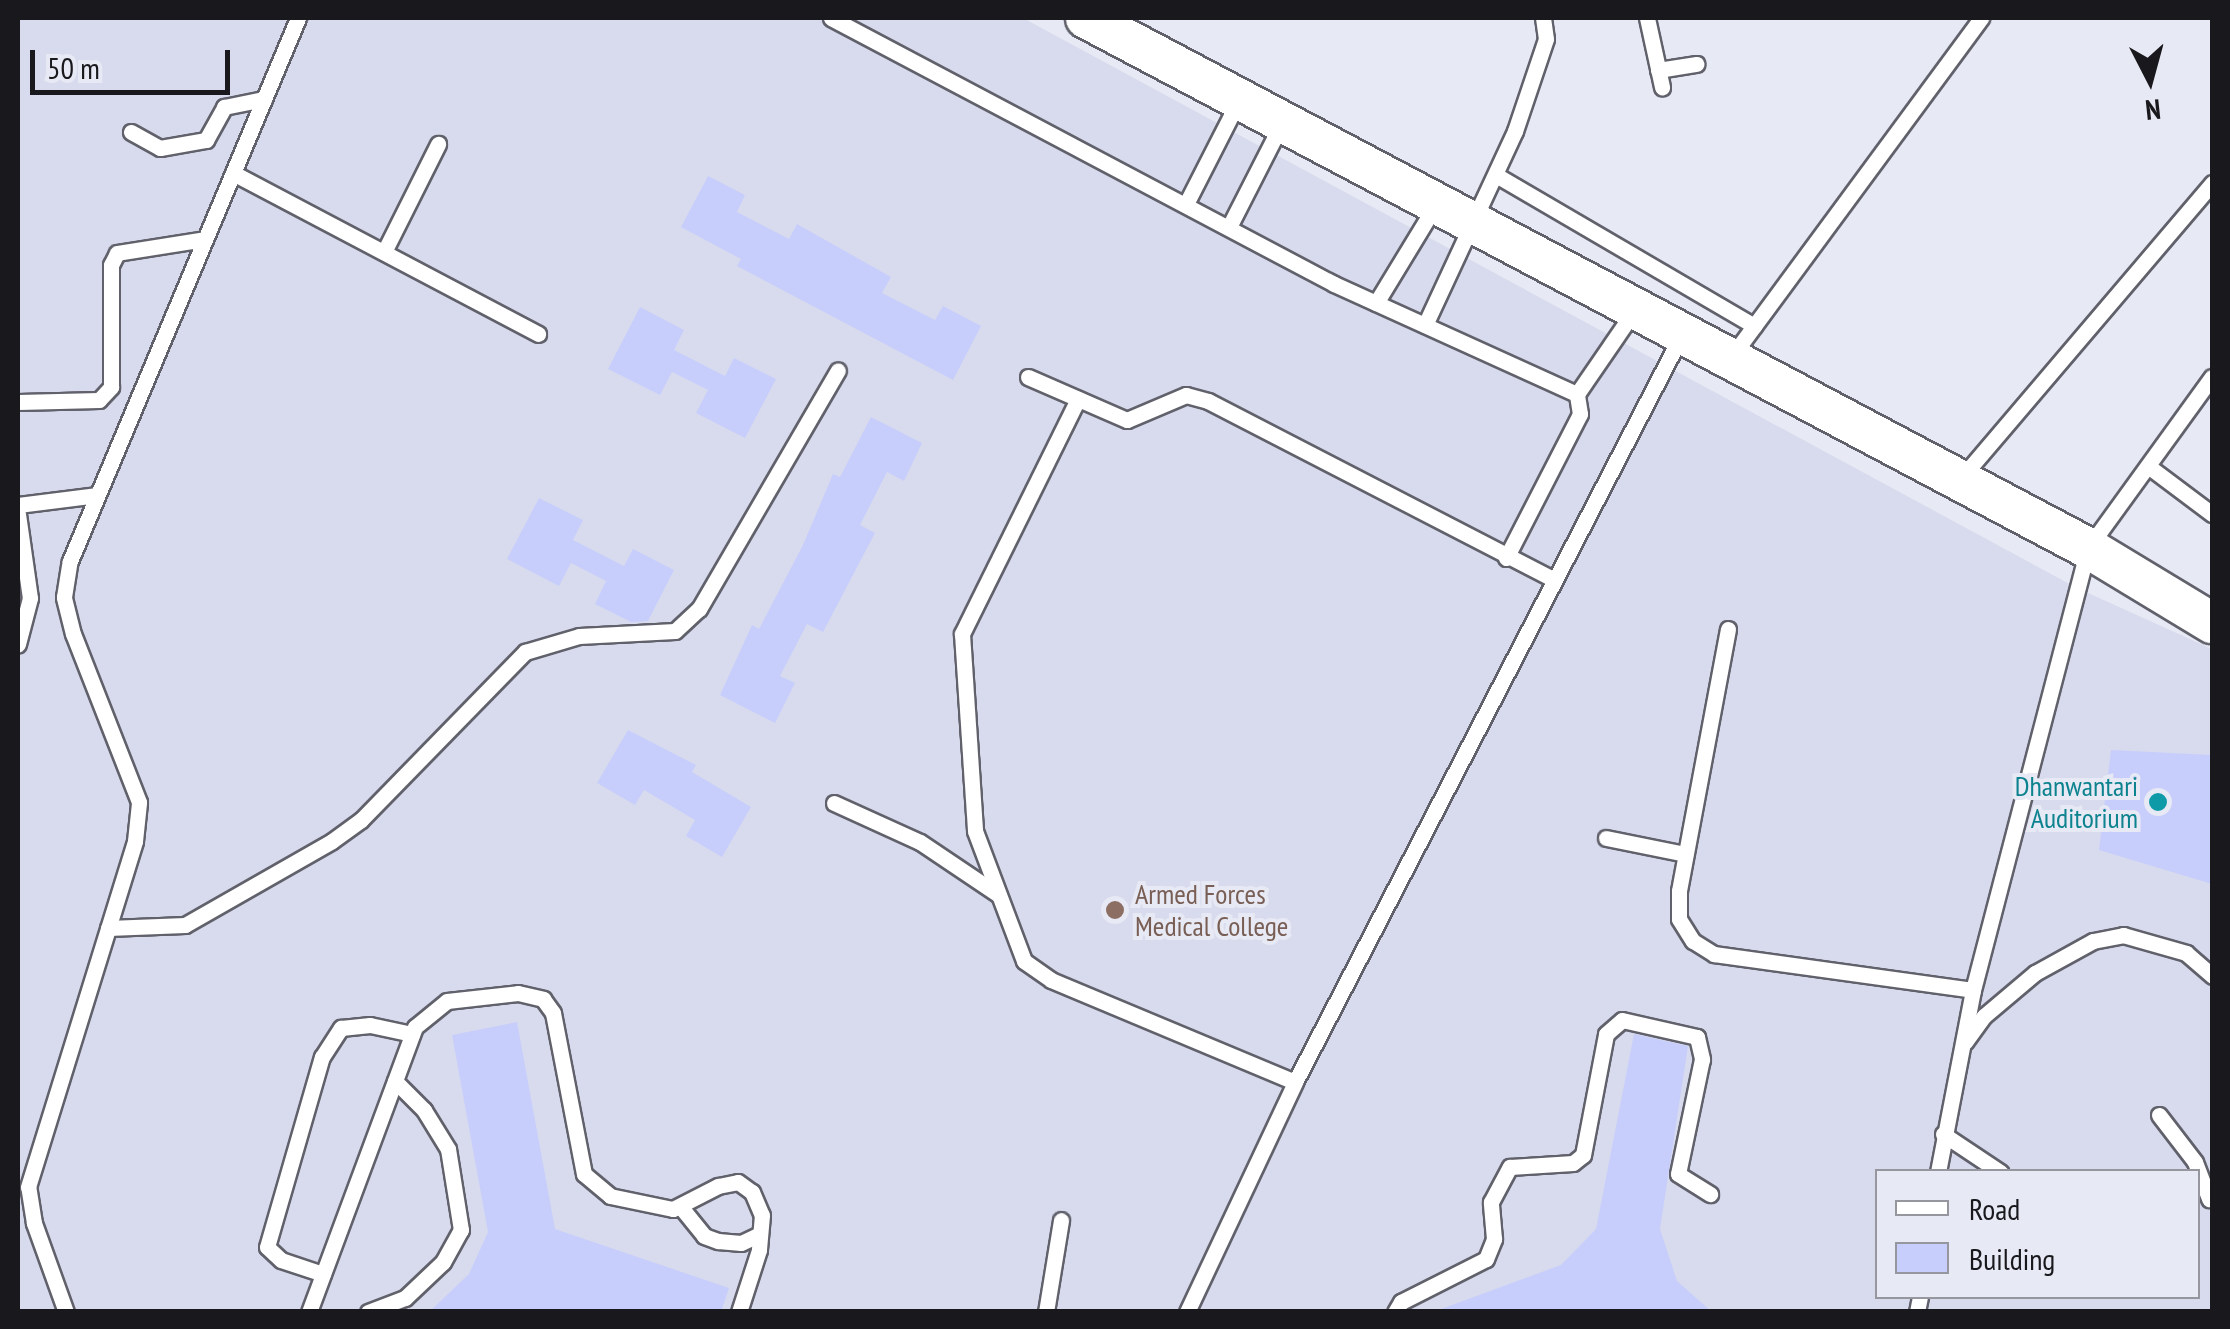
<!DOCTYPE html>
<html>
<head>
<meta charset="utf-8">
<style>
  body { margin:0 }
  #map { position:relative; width:2230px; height:1329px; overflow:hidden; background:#e7e9f4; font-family:"PT Sans Narrow",sans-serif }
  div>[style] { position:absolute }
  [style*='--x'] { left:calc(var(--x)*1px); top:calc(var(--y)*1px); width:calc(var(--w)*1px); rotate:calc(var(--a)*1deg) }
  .built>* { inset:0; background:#d8dbed }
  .building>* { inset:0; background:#c7cefb }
  .roads { filter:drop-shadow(2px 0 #60616b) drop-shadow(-2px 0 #60616b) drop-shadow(0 2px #60616b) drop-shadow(0 -2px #60616b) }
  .lane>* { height:15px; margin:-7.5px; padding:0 7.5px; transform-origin:7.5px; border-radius:7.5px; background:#fff }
  .secondary>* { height:40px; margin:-20px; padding:0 20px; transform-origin:20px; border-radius:20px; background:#fff }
  .dots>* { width:28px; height:28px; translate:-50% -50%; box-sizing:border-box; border:5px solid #e7e9f4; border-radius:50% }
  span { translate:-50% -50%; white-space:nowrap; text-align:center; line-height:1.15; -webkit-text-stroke:8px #e7e9f4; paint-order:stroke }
  .culture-label { font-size:28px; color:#0d838f }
  .right { translate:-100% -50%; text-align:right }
  .education-label { font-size:28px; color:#785e54 }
  .left { translate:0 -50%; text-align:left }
  .frame { position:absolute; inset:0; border:20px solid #19191d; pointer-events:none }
  .legend { position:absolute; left:1875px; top:1169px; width:325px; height:130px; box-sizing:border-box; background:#e7e9f4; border:2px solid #95969e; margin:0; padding:12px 18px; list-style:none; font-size:30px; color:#19191d }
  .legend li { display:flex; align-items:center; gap:20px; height:50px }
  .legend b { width:50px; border:2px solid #95969e }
  .north { position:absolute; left:2100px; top:30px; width:100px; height:100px; -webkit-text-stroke:8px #e7e9f4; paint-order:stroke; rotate:174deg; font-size:28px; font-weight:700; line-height:40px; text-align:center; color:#19191d }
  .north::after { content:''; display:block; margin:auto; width:35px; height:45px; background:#19191d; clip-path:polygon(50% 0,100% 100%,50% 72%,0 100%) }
  .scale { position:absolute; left:30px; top:50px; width:200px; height:45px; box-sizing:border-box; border:5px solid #19191d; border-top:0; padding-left:12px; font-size:30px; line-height:35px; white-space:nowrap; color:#19191d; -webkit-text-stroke:8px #e7e9f4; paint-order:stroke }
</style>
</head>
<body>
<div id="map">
  <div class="built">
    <i style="clip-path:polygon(evenodd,18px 18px,1023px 18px,2077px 588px,2212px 649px,2212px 1311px,18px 1311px,18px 18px,1878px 1172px,2198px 1172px,2198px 1296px,1878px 1296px,1878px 1172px)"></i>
  </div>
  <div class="building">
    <i style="clip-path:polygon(708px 176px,745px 195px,737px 212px,789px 239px,797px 224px,891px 277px,882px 293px,935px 320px,943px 306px,981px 326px,953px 380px,737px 266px,741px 259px,681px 227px)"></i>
    <i style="clip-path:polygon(640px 307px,684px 330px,674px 350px,725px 376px,734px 358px,776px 379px,745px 438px,696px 413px,708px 390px,672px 372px,660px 395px,608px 369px)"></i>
    <i style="clip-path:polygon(871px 417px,922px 443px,904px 481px,887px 472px,860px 525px,875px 533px,823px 632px,807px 624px,780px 676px,795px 683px,775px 723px,720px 695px,752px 625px,759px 629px,803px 545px,833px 474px,840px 477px)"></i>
    <i style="clip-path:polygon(539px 498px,583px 520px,573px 540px,624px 566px,633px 549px,674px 570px,648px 621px,631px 622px,595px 604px,606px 581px,571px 563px,559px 586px,507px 559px)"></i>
    <i style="clip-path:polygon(628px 730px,696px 765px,692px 772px,751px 807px,722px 857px,686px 836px,695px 820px,644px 790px,635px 805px,597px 783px)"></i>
    <i style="clip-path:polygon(2111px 750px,2212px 755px,2212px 884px,2099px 850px)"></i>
    <i style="clip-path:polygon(517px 1022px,555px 1229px,729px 1288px,721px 1312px,429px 1312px,469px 1274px,488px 1232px,452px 1035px)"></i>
    <i style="clip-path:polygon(1634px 1034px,1688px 1046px,1660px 1229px,1677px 1281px,1712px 1312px,1433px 1312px,1561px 1265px,1596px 1229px)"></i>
  </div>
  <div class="roads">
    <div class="lane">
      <i style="--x:831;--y:18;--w:569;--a:27.87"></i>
      <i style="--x:1334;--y:284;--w:267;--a:24.4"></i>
      <i style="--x:1647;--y:18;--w:71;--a:77.7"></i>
      <i style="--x:1658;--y:70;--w:39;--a:-9"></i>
      <i style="--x:131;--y:132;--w:33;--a:29"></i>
      <i style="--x:160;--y:148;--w:47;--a:-9.9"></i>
      <i style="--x:206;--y:140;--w:38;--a:-61"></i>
      <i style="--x:224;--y:107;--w:41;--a:-11.3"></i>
      <i style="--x:233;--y:173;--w:345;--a:27.8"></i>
      <i style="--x:1496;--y:175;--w:299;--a:30.3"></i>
      <i style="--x:1186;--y:204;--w:114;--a:-63"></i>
      <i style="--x:1229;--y:227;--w:114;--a:-63"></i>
      <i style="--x:384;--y:252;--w:121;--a:-63.4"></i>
      <i style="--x:1376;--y:303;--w:114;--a:-58.7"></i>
      <i style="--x:1425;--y:325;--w:214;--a:-65.1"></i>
      <i style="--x:1515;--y:131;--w:97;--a:-71.4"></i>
      <i style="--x:1546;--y:39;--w:21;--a:-98"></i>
      <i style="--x:1732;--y:356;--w:420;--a:-53.6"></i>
      <i style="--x:1028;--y:377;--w:108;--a:23.5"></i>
      <i style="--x:1127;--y:420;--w:64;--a:-23"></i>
      <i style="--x:1186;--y:395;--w:23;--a:15"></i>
      <i style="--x:1208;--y:401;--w:390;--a:27.3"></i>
      <i style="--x:1078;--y:399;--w:262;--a:116.3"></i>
      <i style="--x:962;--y:634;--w:197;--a:86.2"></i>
      <i style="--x:975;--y:831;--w:139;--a:69.3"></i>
      <i style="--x:1024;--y:961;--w:33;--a:35"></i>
      <i style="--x:1051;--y:980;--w:264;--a:22.7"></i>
      <i style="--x:18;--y:402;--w:81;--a:-1.4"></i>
      <i style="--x:99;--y:400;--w:18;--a:-47"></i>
      <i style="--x:111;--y:387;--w:122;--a:-90"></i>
      <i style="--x:111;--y:265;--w:13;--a:-63"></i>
      <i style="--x:117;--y:253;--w:89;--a:-9"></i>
      <i style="--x:2148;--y:466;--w:80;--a:36.9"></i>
      <i style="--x:1962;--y:477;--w:386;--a:-49.6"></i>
      <i style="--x:18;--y:505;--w:80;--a:-7.2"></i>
      <i style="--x:18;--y:514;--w:85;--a:81.9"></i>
      <i style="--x:30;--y:598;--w:48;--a:104.6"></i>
      <i style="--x:1506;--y:558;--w:162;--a:-62.8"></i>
      <i style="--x:1580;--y:414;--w:20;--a:-99"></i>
      <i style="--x:1577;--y:394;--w:101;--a:-55.5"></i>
      <i style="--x:1728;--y:629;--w:267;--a:100.6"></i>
      <i style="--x:1679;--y:891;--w:28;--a:90"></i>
      <i style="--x:1679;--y:919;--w:26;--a:58"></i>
      <i style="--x:1693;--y:941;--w:25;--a:32"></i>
      <i style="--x:1714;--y:954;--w:261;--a:7.9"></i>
      <i style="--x:834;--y:803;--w:94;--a:24.4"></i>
      <i style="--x:920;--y:842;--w:95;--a:33.9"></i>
      <i style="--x:1606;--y:838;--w:81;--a:11.4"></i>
      <i style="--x:108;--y:928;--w:77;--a:-2.2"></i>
      <i style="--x:185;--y:925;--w:169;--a:-29.7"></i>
      <i style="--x:332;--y:841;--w:36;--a:-36"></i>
      <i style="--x:361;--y:820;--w:235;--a:-45.7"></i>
      <i style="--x:525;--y:652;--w:56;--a:-16.5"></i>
      <i style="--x:579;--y:636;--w:96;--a:-3"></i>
      <i style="--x:675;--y:631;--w:33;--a:-43"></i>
      <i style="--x:699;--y:609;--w:276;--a:-59.8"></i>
      <i style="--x:1965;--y:1042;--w:32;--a:-54"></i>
      <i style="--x:1984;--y:1016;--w:67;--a:-40.1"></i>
      <i style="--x:2035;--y:973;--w:66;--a:-28.9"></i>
      <i style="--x:2093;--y:941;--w:31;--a:-11"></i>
      <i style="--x:2123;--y:935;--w:66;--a:15.9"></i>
      <i style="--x:2186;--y:953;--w:35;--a:41"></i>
      <i style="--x:2159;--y:1115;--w:59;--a:52.5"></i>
      <i style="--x:2195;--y:1162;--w:40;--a:69"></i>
      <i style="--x:1943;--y:1134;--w:69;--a:33.7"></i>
      <i style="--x:1938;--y:1172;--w:185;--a:-79.1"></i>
      <i style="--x:1973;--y:990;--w:457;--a:-75.4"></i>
      <i style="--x:2088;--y:548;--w:211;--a:-54.1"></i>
      <i style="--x:680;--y:1206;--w:38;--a:51"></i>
      <i style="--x:704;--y:1236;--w:15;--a:20"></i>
      <i style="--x:718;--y:1241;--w:23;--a:5"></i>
      <i style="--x:741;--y:1243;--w:21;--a:-25"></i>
      <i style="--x:323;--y:1274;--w:44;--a:-161.6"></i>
      <i style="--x:281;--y:1260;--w:19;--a:-137"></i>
      <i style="--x:267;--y:1247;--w:198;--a:-73.9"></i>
      <i style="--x:322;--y:1057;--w:35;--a:-57"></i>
      <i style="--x:341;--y:1028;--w:29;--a:-6"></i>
      <i style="--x:370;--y:1025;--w:43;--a:12.1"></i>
      <i style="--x:66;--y:1312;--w:95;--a:-109.8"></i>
      <i style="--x:34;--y:1223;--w:36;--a:-99"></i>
      <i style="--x:28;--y:1187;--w:362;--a:-72.8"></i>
      <i style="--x:135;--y:841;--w:39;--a:-84"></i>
      <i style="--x:139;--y:802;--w:180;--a:-111.4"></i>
      <i style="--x:73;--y:634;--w:38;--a:-104"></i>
      <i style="--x:64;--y:597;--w:36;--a:-81"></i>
      <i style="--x:70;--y:561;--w:589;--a:-67.22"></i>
      <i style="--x:309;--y:1312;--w:304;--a:-69.6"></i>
      <i style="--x:415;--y:1027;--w:41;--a:-39.1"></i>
      <i style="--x:447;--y:1001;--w:71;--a:-6.4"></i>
      <i style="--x:518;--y:993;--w:26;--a:13"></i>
      <i style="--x:543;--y:999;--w:17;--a:54"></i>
      <i style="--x:553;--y:1013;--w:164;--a:79.1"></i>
      <i style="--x:584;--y:1174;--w:34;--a:40"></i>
      <i style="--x:610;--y:1196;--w:64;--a:11.7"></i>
      <i style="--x:673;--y:1209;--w:51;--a:-27.1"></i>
      <i style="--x:718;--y:1186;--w:20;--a:-11"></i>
      <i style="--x:738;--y:1182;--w:17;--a:36"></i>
      <i style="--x:752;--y:1192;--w:25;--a:67"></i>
      <i style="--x:762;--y:1215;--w:35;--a:95"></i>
      <i style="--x:759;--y:1250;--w:65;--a:107.9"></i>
      <i style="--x:368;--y:1312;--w:40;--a:-21"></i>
      <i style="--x:405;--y:1298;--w:52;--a:-43.5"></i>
      <i style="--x:443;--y:1262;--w:37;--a:-61"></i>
      <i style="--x:461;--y:1230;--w:82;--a:-99.1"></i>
      <i style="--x:448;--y:1149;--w:46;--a:-121.6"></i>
      <i style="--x:424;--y:1110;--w:41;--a:-135"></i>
      <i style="--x:1046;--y:1312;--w:93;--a:-80.7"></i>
      <i style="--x:1187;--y:1312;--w:254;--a:-64.8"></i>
      <i style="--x:1295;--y:1082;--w:842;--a:-62.64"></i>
      <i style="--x:1395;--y:1312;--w:12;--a:-59"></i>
      <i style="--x:1401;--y:1302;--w:95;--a:-26.8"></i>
      <i style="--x:1486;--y:1259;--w:22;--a:-68"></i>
      <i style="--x:1494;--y:1239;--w:37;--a:-95"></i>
      <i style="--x:1491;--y:1202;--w:40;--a:-62"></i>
      <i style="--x:1510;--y:1167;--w:63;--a:-3.6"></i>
      <i style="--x:1573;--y:1163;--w:13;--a:-39"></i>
      <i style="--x:1583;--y:1155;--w:123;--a:-79.2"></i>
      <i style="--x:1606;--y:1034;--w:21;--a:-41"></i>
      <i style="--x:1622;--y:1020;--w:77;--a:12.8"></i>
      <i style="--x:1697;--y:1037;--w:23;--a:77"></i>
      <i style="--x:1702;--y:1059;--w:117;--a:101.8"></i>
      <i style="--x:1678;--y:1174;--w:38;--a:32"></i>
      <i style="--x:1917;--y:1312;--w:16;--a:-79"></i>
    </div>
    <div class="secondary">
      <i style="--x:1086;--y:18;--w:1134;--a:27.88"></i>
      <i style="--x:2088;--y:548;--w:145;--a:31.2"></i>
    </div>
  </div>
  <div class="dots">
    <i style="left:2158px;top:802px;background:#0f9aa8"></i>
    <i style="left:1115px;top:910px;background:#8d6e63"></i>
  </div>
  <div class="culture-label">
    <span class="right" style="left:2138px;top:802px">Dhanwantari<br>Auditorium</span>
  </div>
  <div class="education-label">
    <span class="left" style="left:1135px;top:910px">Armed Forces<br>Medical College</span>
  </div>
  <div class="frame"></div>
  <ul class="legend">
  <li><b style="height:12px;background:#fff"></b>Road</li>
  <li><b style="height:28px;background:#c7cefb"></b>Building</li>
  </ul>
  <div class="north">N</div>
  <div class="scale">50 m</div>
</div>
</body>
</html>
